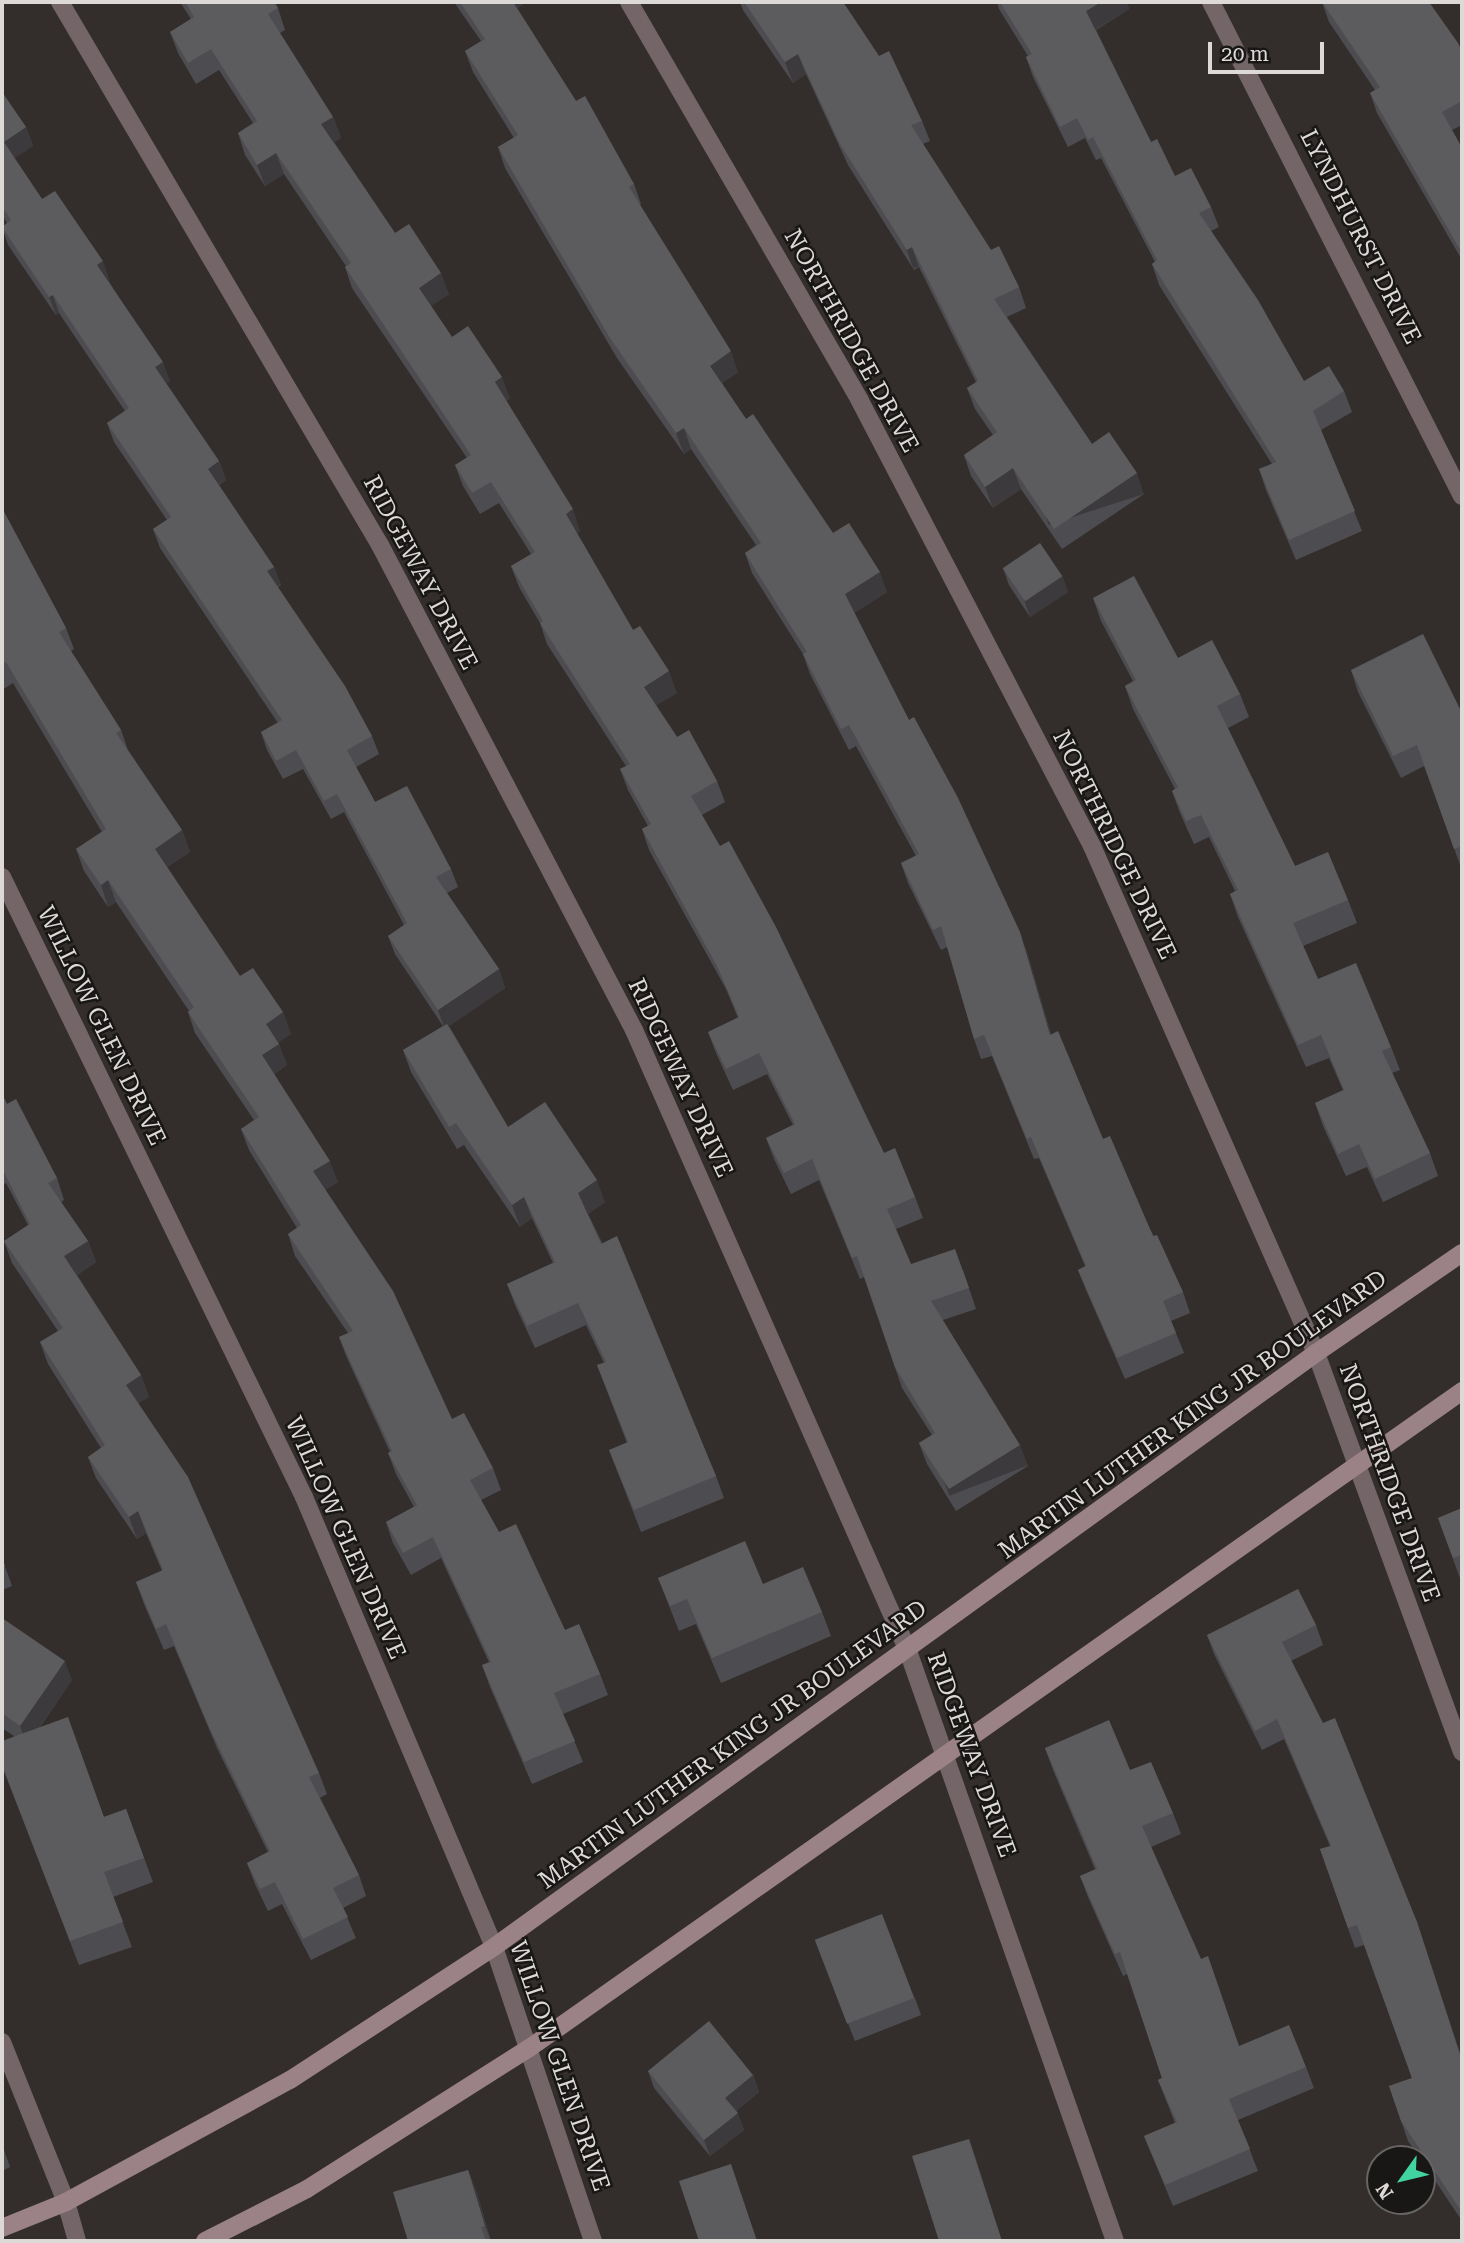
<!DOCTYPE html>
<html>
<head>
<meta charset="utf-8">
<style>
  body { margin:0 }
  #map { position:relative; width:1464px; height:2243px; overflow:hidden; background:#332e2c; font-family:"Roboto Serif",serif }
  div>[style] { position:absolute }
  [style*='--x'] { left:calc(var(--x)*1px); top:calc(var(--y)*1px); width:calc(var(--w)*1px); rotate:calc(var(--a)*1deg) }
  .minor>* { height:18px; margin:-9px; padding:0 9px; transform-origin:9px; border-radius:9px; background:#746568 }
  .secondary>* { height:18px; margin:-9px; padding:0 9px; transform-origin:9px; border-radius:9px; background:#9b8287 }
  .wall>* { inset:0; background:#4d4d51 }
  .shaded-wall>* { inset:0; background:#3c3a3c; transform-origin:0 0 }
  .building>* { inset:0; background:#5c5c5f; transform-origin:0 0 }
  span { translate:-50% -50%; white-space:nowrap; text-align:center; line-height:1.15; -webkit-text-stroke:5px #191716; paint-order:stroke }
  .street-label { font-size:24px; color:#dcd9d7 }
  .frame { position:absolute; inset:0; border:4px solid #dcd9d7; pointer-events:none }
  .north { position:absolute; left:1366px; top:2145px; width:70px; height:70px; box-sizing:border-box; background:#191716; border:2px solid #676563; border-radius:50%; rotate:236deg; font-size:19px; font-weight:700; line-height:28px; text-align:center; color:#dcd9d7 }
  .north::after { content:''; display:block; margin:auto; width:24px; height:32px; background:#42d4a0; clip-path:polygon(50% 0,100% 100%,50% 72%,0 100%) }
  .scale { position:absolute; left:1208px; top:42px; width:116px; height:32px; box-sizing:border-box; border:4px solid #dcd9d7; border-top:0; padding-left:9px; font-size:21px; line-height:24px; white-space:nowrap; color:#dcd9d7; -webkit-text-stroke:5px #191716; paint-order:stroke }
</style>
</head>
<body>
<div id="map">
  <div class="minor">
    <i style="--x:60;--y:2;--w:630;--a:59.49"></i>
    <i style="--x:380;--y:545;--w:547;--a:62.36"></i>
    <i style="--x:634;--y:1030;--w:679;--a:66.19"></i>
    <i style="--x:908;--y:1651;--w:625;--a:70.67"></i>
    <i style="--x:629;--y:2;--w:459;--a:59.9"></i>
    <i style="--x:859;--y:399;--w:504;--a:62.47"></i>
    <i style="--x:1092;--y:846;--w:554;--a:66.16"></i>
    <i style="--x:1316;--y:1353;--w:425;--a:69.9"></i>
    <i style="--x:1211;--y:2;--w:554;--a:63.07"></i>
    <i style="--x:2;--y:877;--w:690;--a:64.03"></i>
    <i style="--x:304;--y:1497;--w:488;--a:67.1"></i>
    <i style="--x:494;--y:1947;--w:310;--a:71.4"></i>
    <i style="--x:2;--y:2042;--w:172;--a:68.2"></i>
    <i style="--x:66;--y:2202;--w:41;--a:74.2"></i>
  </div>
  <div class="secondary">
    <i style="--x:2;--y:2228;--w:69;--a:-22.1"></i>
    <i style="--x:66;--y:2202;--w:255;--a:-28.6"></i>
    <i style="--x:290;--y:2080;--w:244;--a:-33.1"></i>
    <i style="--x:494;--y:1947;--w:1014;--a:-35.85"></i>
    <i style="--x:1316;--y:1353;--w:177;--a:-34.4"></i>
    <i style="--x:205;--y:2241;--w:114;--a:-27"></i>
    <i style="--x:307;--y:2189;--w:262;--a:-32.4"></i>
    <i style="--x:528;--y:2049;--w:1143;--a:-35.16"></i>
  </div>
  <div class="wall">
    <i style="clip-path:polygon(180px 2px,274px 2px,278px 8px,285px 30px,280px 33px,333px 117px,341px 138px,334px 142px,395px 233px,449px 294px,431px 306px,452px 337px,510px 398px,506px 401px,580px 531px,577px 533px,633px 630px,677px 693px,656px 705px,677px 737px,717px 781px,725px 802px,702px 815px,884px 1153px,915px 1197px,923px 1218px,896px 1229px,911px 1264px,963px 1270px,976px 1309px,943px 1320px,1028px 1466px,956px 1511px,927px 1464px,919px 1443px,932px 1435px,902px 1388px,864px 1277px,860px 1279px,819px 1180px,791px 1194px,774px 1159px,766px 1138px,793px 1125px,767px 1074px,733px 1090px,716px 1053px,708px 1032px,738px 1018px,726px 989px,649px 850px,642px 829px,648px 826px,628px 790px,620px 769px,626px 766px,547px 644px,540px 623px,519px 587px,511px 566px,531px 554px,499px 503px,480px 514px,463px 486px,455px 465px,467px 458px,352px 288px,345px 267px,346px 266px,284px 174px,265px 186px,245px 155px,238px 133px,253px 123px,219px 70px,196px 84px,178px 53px,170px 32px,191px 19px)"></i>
    <i style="clip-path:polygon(454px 2px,524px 2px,525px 3px,517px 8px,576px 101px,634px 184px,641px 204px,640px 205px,738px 372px,722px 383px,746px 419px,833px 533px,887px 592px,854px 613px,1027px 952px,1051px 1034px,1103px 1139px,1183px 1292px,1190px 1313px,1171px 1321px,1184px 1353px,1125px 1379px,1086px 1290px,1078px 1270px,1085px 1266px,1039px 1158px,1034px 1159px,992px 1056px,981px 1059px,974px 1039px,947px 947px,941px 950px,908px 883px,901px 863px,916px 856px,856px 746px,849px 750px,810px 674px,803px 654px,752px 573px,745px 553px,756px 545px,691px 449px,684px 454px,617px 358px,505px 168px,498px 147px,514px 138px,473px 72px,465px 51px,481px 41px)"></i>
    <i style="clip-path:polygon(740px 2px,843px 2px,922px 121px,930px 141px,923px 144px,991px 250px,1019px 287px,1026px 308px,1007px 317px,1092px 444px,1144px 494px,1062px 549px,1021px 489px,993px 508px,971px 476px,964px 455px,993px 435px,975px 409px,967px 388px,976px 382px,919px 267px,914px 270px,848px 165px,806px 74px,793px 83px,743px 10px)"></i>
    <i style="clip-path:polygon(997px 2px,1127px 2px,1129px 9px,1096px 30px,1151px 142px,1175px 176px,1211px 207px,1219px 227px,1211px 231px,1304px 381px,1344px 391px,1352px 412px,1321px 430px,1362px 531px,1296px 560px,1266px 490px,1259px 469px,1272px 464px,1159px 285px,1152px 264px,1155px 262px,1101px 158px,1096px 160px,1085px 138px,1068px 147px,1033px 77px,1026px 57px,1028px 56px,999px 9px)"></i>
    <i style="clip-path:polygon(1322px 2px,1462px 51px,1462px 125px,1452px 130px,1462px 148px,1462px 260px,1377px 113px,1370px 93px,1375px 90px,1329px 22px)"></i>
    <i style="clip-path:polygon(2px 92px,26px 127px,33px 146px,14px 158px,42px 199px,109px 279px,108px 280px,170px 381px,166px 383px,219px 461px,226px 480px,219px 485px,274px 567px,281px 585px,278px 587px,372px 736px,379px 754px,356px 767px,375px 802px,451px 869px,458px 887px,447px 893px,499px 969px,505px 988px,449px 1026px,508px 1127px,605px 1202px,588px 1214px,716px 1476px,724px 1498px,641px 1532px,609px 1450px,627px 1443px,597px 1365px,604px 1363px,586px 1325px,535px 1348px,515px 1305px,507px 1284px,553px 1263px,532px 1218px,520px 1227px,464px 1145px,457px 1149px,411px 1072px,403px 1050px,443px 1026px,395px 954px,388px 936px,404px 925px,344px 812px,331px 819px,303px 769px,283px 779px,267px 750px,261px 732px,278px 723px,160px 548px,153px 529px,167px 520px,114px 442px,107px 423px,125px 411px,59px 313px,56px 315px,8px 245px,2px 227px,7px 223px,2px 215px)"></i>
    <i style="clip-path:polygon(2px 508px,66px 628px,74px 649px,71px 651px,121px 730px,128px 750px,182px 830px,190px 852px,167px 867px,240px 976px,283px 1012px,291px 1034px,278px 1042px,287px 1065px,274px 1074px,338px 1182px,325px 1190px,452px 1419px,493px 1468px,501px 1490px,481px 1500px,499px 1532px,565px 1630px,600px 1674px,608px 1695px,563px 1714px,583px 1762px,532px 1784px,490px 1687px,482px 1665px,489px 1662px,441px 1558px,411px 1575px,393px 1543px,386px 1522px,414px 1507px,396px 1474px,388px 1453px,390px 1452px,347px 1358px,339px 1337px,348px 1333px,295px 1256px,288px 1234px,297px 1228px,249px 1150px,241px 1129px,254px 1120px,195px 1033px,188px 1012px,189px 1011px,116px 902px,108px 907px,84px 871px,76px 849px,102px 832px,13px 683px,2px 690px)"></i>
    <i style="clip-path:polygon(1003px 568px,1062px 576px,1068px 592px,1030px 617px,1009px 585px)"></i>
    <i style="clip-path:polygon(1093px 598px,1178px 658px,1240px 694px,1249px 717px,1228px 728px,1295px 866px,1348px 900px,1357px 923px,1303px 946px,1318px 979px,1391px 1047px,1400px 1070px,1392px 1073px,1430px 1153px,1438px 1176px,1383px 1202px,1367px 1167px,1346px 1176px,1323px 1126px,1315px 1103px,1343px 1090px,1329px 1058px,1306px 1067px,1238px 917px,1230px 894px,1235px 891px,1209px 837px,1194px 844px,1180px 813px,1172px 791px,1175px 789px,1133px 709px,1125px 686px,1133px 681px,1101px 621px)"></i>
    <i style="clip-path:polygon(1351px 670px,1462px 713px,1462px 870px,1424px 766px,1401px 778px,1358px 692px)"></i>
    <i style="clip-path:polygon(2px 1094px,7px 1104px,57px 1178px,64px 1200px,61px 1202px,88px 1241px,96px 1262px,77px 1275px,141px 1375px,149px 1397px,138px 1403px,319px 1773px,327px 1794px,320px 1798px,359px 1875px,366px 1896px,343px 1908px,356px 1938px,311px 1960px,282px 1904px,268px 1911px,255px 1884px,247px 1863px,268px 1852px,217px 1748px,174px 1646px,164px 1650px,144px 1604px,136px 1582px,162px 1571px,146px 1533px,137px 1539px,96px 1478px,88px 1457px,101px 1448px,48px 1364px,40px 1342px,58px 1331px,12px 1263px,4px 1241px,28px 1225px,6px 1183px,2px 1185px)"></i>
    <i style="clip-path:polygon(1462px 1508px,1462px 1581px,1461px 1581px,1438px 1518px)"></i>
    <i style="clip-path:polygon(2px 1558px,12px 1586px,2px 1590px)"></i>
    <i style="clip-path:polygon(658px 1578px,763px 1584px,822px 1612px,831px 1636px,721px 1683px,696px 1624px,679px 1631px)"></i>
    <i style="clip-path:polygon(2px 1618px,72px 1680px,40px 1727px,104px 1817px,126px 1809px,153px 1882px,113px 1897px,132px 1947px,79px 1965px,2px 1766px,14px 1736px,2px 1728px)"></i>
    <i style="clip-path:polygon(1316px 1625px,1323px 1645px,1291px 1661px,1417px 1922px,1462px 2059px,1462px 2221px,1422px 2161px,1422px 2159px,1420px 2159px,1408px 2141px,1389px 2086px,1412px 2078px,1364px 1945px,1355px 1948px,1320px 1849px,1330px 1846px,1284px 1739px,1262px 1750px,1214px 1654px,1207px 1635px)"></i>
    <i style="clip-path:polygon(1045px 1748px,1130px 1770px,1173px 1813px,1181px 1834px,1151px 1847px,1239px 2046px,1306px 2067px,1314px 2088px,1238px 2120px,1258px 2171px,1173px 2206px,1144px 2136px,1175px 2123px,1158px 2080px,1162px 2078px,1127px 1974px,1123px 1976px,1088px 1897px,1080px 1876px,1095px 1869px,1053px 1770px)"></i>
    <i style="clip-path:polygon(815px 1940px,915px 1998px,921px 2015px,855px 2041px)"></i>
    <i style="clip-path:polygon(648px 2071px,753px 2075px,759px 2092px,736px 2111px,744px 2130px,710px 2156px,654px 2088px)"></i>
    <i style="clip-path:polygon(2px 2144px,10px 2167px,2px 2171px)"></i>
    <i style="clip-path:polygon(468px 2170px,477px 2193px,491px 2241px,408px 2241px)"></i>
  </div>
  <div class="shaded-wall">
    <i style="clip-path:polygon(510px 2px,524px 2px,525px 3px,513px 11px)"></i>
    <i style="clip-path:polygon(1101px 2px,1127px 2px,1129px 9px,1093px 31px,1086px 11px)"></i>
    <i style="clip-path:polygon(798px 54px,806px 74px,793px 83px,785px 62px)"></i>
    <i style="clip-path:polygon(333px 117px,341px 138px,329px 145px,321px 124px)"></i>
    <i style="clip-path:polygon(26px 127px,33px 146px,10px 161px,4px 142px)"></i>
    <i style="clip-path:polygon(276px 153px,284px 174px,265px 186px,257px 165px)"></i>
    <i style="left:912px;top:247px;width:21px;height:6px;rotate:71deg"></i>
    <i style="clip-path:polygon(103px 261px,109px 279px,104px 283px,97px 265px)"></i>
    <i style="clip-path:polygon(441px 273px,449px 294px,427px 309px,419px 288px)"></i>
    <i style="clip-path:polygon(53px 295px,59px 313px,56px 315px,49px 297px)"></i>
    <i style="clip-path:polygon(731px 351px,738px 372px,717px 386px,710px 366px)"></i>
    <i style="clip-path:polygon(163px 362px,170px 381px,162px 386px,155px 367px)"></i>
    <i style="clip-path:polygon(502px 377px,510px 398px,502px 403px,495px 382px)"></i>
    <i style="clip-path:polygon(684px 428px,691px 449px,684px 454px,676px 433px)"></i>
    <i style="clip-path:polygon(219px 461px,226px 480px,215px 487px,208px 469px)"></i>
    <i style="clip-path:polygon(1013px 468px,1021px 489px,993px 508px,985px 487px)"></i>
    <i style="left:1137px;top:473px;width:22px;height:100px;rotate:72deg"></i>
    <i style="clip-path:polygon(573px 509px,580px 531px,573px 535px,566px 514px)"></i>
    <i style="left:274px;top:567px;width:19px;height:8px;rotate:69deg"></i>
    <i style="clip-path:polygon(880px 572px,887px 592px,852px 614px,845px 594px)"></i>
    <i style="clip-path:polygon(1062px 576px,1068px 592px,1030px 617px,1024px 600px)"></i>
    <i style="clip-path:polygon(669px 671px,677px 693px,652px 708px,644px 687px)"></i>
    <i style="clip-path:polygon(182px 830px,190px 852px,162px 870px,155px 849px)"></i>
    <i style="clip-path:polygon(108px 880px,116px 902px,108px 907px,101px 885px)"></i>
    <i style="clip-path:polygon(1020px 932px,1027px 952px,1057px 1055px,1050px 1035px)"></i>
    <i style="clip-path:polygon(499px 969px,505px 988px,445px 1029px,438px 1010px)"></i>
    <i style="clip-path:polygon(283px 1012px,291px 1034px,274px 1046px,266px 1024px)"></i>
    <i style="clip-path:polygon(279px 1044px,287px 1065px,270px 1077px,262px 1055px)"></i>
    <i style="clip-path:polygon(330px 1161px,338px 1182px,321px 1193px,313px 1171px)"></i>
    <i style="clip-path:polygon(597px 1180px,605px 1202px,586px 1215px,578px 1193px)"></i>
    <i style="clip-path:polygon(524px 1197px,532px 1218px,520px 1227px,512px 1205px)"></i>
    <i style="clip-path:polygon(88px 1241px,96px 1262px,72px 1278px,64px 1256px)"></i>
    <i style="clip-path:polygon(141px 1375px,149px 1397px,134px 1406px,126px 1385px)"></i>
    <i style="left:1020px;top:1445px;width:22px;height:84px;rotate:69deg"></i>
    <i style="clip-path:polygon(138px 1511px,146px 1533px,137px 1539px,129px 1517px)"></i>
    <i style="clip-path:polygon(65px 1661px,72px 1680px,27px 1745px,20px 1726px)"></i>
    <i style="clip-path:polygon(1417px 1922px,1462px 2059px,1462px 2061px)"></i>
    <i style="clip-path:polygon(753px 2075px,759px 2092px,731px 2115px,725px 2098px)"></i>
    <i style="clip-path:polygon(738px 2113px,744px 2130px,710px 2156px,704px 2140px)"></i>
    <i style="clip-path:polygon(969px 2139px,975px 2155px,1002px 2241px)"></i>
    <i style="clip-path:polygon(468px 2170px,477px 2193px,491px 2241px,485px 2226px)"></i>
  </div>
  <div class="building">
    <i style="clip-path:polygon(185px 2px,274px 2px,278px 8px,268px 14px,333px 117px,321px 124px,395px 233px,409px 224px,441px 273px,419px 288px,452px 337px,468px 326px,502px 377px,495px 382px,573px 509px,566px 514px,633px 630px,640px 626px,669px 671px,644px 687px,677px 737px,689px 730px,717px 781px,691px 796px,720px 846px,729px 841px,776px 927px,884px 1153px,895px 1148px,915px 1197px,887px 1209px,911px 1264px,955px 1249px,969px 1288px,931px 1301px,1020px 1445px,949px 1489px,919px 1443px,935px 1433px,895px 1367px,857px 1256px,852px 1258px,812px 1159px,784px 1173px,766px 1138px,795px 1124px,759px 1053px,726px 1069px,708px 1032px,739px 1017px,718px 968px,642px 829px,651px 824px,620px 769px,630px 764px,540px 623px,543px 621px,511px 566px,535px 552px,491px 482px,472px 493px,455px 465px,471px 455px,345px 267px,351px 263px,276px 153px,257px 165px,238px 133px,257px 121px,211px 49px,188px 63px,170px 32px,194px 17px)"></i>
    <i style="clip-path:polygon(460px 2px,513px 2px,576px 101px,585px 96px,634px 184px,629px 187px,731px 351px,710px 366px,746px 419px,753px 414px,833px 533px,849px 523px,880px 572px,845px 594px,909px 720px,914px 717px,958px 798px,1020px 932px,1050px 1035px,1058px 1031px,1103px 1139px,1110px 1136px,1153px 1236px,1157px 1235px,1183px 1292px,1163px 1301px,1176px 1333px,1117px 1358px,1078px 1270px,1086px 1266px,1031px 1137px,1027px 1139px,984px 1035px,974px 1039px,941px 926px,933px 930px,901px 863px,919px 854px,849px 725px,841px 729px,803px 654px,807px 652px,745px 553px,761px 543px,684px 428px,676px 433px,610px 338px,498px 147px,518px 135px,465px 51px,485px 39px)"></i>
    <i style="clip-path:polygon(744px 2px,843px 2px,879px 56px,889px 51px,922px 121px,911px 125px,991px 250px,999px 246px,1019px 287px,994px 299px,1092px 444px,1109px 432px,1137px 473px,1054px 529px,1013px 468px,985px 487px,964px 455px,997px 432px,967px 388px,978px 381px,912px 247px,907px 250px,840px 144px,798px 54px,785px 62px)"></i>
    <i style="clip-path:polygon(1000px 2px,1101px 2px,1086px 11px,1151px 142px,1157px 139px,1175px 176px,1191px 168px,1211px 207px,1199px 213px,1258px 300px,1304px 381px,1329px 366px,1344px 391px,1313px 411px,1355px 511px,1289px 540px,1259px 469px,1276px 462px,1152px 264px,1157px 260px,1093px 137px,1088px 140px,1077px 118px,1060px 127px,1026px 57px,1032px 54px)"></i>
    <i style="clip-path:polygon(1322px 2px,1429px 2px,1458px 43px,1462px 51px,1462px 101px,1442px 112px,1462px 148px,1462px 253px,1370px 93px,1380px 87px)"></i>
    <i style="clip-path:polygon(2px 92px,26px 127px,4px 142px,42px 199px,55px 191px,103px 261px,97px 265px,163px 362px,155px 367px,219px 461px,208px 469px,274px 567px,267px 571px,345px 686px,372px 736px,347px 750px,375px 802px,407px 786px,451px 869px,436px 877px,499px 969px,438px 1010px,388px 936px,407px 923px,337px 794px,324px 801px,296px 750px,276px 761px,261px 732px,282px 720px,153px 529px,171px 517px,107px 423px,129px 408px,53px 295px,49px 297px,2px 227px,11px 220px,2px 207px)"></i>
    <i style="clip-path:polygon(2px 508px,66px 628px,59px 632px,121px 730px,116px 733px,182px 830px,155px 849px,240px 976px,253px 968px,283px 1012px,266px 1024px,279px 1044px,262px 1055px,330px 1161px,313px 1171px,393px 1291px,452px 1419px,464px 1413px,493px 1468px,470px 1480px,499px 1532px,516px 1524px,565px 1630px,579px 1624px,600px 1674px,554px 1693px,575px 1741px,524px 1762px,482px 1665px,491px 1662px,433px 1537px,403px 1553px,386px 1522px,417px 1505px,388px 1453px,392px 1451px,339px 1337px,353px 1331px,288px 1234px,301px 1225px,241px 1129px,259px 1117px,188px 1012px,194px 1007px,108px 880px,101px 885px,76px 849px,106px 829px,6px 662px,2px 664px)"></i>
    <i style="left:1040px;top:543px;width:40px;height:45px;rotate:56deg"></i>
    <i style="clip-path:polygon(1134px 576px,1178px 658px,1212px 640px,1240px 694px,1217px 706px,1295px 866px,1328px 852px,1348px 900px,1293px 923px,1318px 979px,1356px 963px,1391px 1047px,1382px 1051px,1430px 1153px,1375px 1179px,1359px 1144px,1338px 1154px,1315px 1103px,1344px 1090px,1321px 1035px,1298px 1045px,1230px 894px,1238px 890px,1201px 815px,1186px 821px,1172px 791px,1178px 787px,1125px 686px,1136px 680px,1093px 598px)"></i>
    <i style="clip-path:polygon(1423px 634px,1462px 713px,1462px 846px,1454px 849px,1417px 745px,1393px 756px,1351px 670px)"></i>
    <i style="clip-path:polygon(447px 1024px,508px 1127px,545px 1102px,597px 1180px,578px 1193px,601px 1244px,617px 1236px,716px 1476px,634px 1510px,609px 1450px,628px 1442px,597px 1365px,606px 1362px,578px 1303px,527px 1326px,507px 1284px,555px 1262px,524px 1197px,512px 1205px,456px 1123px,449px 1127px,403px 1050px)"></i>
    <i style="clip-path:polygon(2px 1094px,7px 1104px,16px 1099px,57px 1178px,48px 1183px,88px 1241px,64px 1256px,141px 1375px,126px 1385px,188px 1477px,319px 1773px,309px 1777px,359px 1875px,333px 1888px,348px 1917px,303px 1939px,275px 1882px,260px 1889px,247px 1863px,270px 1851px,209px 1727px,166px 1624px,156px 1629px,136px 1582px,163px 1570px,138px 1511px,129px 1517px,88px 1457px,105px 1445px,40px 1342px,63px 1328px,4px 1241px,30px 1224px,2px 1168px)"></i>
    <i style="clip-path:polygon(1462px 1508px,1462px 1555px,1453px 1558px,1438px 1518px)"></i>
    <i style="clip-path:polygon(745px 1541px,763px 1584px,803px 1567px,822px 1612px,712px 1658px,687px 1599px,670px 1606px,658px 1578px)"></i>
    <i style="clip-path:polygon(2px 1558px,5px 1566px,2px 1568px)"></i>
    <i style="clip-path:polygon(1298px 1589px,1316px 1625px,1282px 1642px,1323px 1723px,1335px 1718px,1417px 1922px,1462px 2061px,1462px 2112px,1460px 2113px,1462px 2116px,1462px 2212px,1401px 2121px,1389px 2086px,1412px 2078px,1357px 1925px,1348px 1928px,1320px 1849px,1331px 1846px,1277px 1719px,1255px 1731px,1207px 1635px)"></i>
    <i style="clip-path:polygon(2px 1618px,65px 1661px,20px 1726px,2px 1713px)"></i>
    <i style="clip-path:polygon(68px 1717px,104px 1817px,126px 1809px,144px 1858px,104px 1872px,123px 1922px,70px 1941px,2px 1765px,2px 1741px)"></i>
    <i style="clip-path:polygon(1109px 1720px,1130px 1770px,1151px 1762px,1173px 1813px,1142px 1826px,1201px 1959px,1208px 1956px,1239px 2046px,1289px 2025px,1306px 2067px,1229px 2099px,1250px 2149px,1165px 2185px,1144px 2136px,1177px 2122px,1158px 2080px,1162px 2078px,1120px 1952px,1115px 1954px,1080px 1876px,1097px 1869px,1045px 1748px)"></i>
    <i style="left:882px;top:1914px;width:90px;height:72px;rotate:69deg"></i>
    <i style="clip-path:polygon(709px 2021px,753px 2075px,725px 2098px,738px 2113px,704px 2140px,648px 2071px)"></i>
    <i style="clip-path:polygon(969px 2139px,1002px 2241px,939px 2241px,912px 2156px)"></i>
    <i style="clip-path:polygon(731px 2164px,757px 2241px,699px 2241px,679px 2181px)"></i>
    <i style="clip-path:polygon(468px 2170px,485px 2226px,481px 2227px,486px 2241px,408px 2241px,393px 2192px)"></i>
  </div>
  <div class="street-label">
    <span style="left:1360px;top:237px;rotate:63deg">LYNDHURST DRIVE</span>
    <span style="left:851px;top:341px;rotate:61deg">NORTHRIDGE DRIVE</span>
    <span style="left:420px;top:573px;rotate:62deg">RIDGEWAY DRIVE</span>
    <span style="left:1114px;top:845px;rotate:64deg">NORTHRIDGE DRIVE</span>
    <span style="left:101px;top:1026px;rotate:64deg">WILLOW GLEN DRIVE</span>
    <span style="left:680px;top:1078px;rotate:65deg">RIDGEWAY DRIVE</span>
    <span style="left:1193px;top:1415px;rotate:-36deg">MARTIN LUTHER KING JR BOULEVARD</span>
    <span style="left:1389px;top:1483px;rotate:70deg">NORTHRIDGE DRIVE</span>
    <span style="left:345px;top:1538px;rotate:66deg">WILLOW GLEN DRIVE</span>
    <span style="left:733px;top:1745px;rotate:-36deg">MARTIN LUTHER KING JR BOULEVARD</span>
    <span style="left:971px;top:1755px;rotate:70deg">RIDGEWAY DRIVE</span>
    <span style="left:559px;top:2066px;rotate:71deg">WILLOW GLEN DRIVE</span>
  </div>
  <div class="frame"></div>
  <div class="north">N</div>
  <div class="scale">20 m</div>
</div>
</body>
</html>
